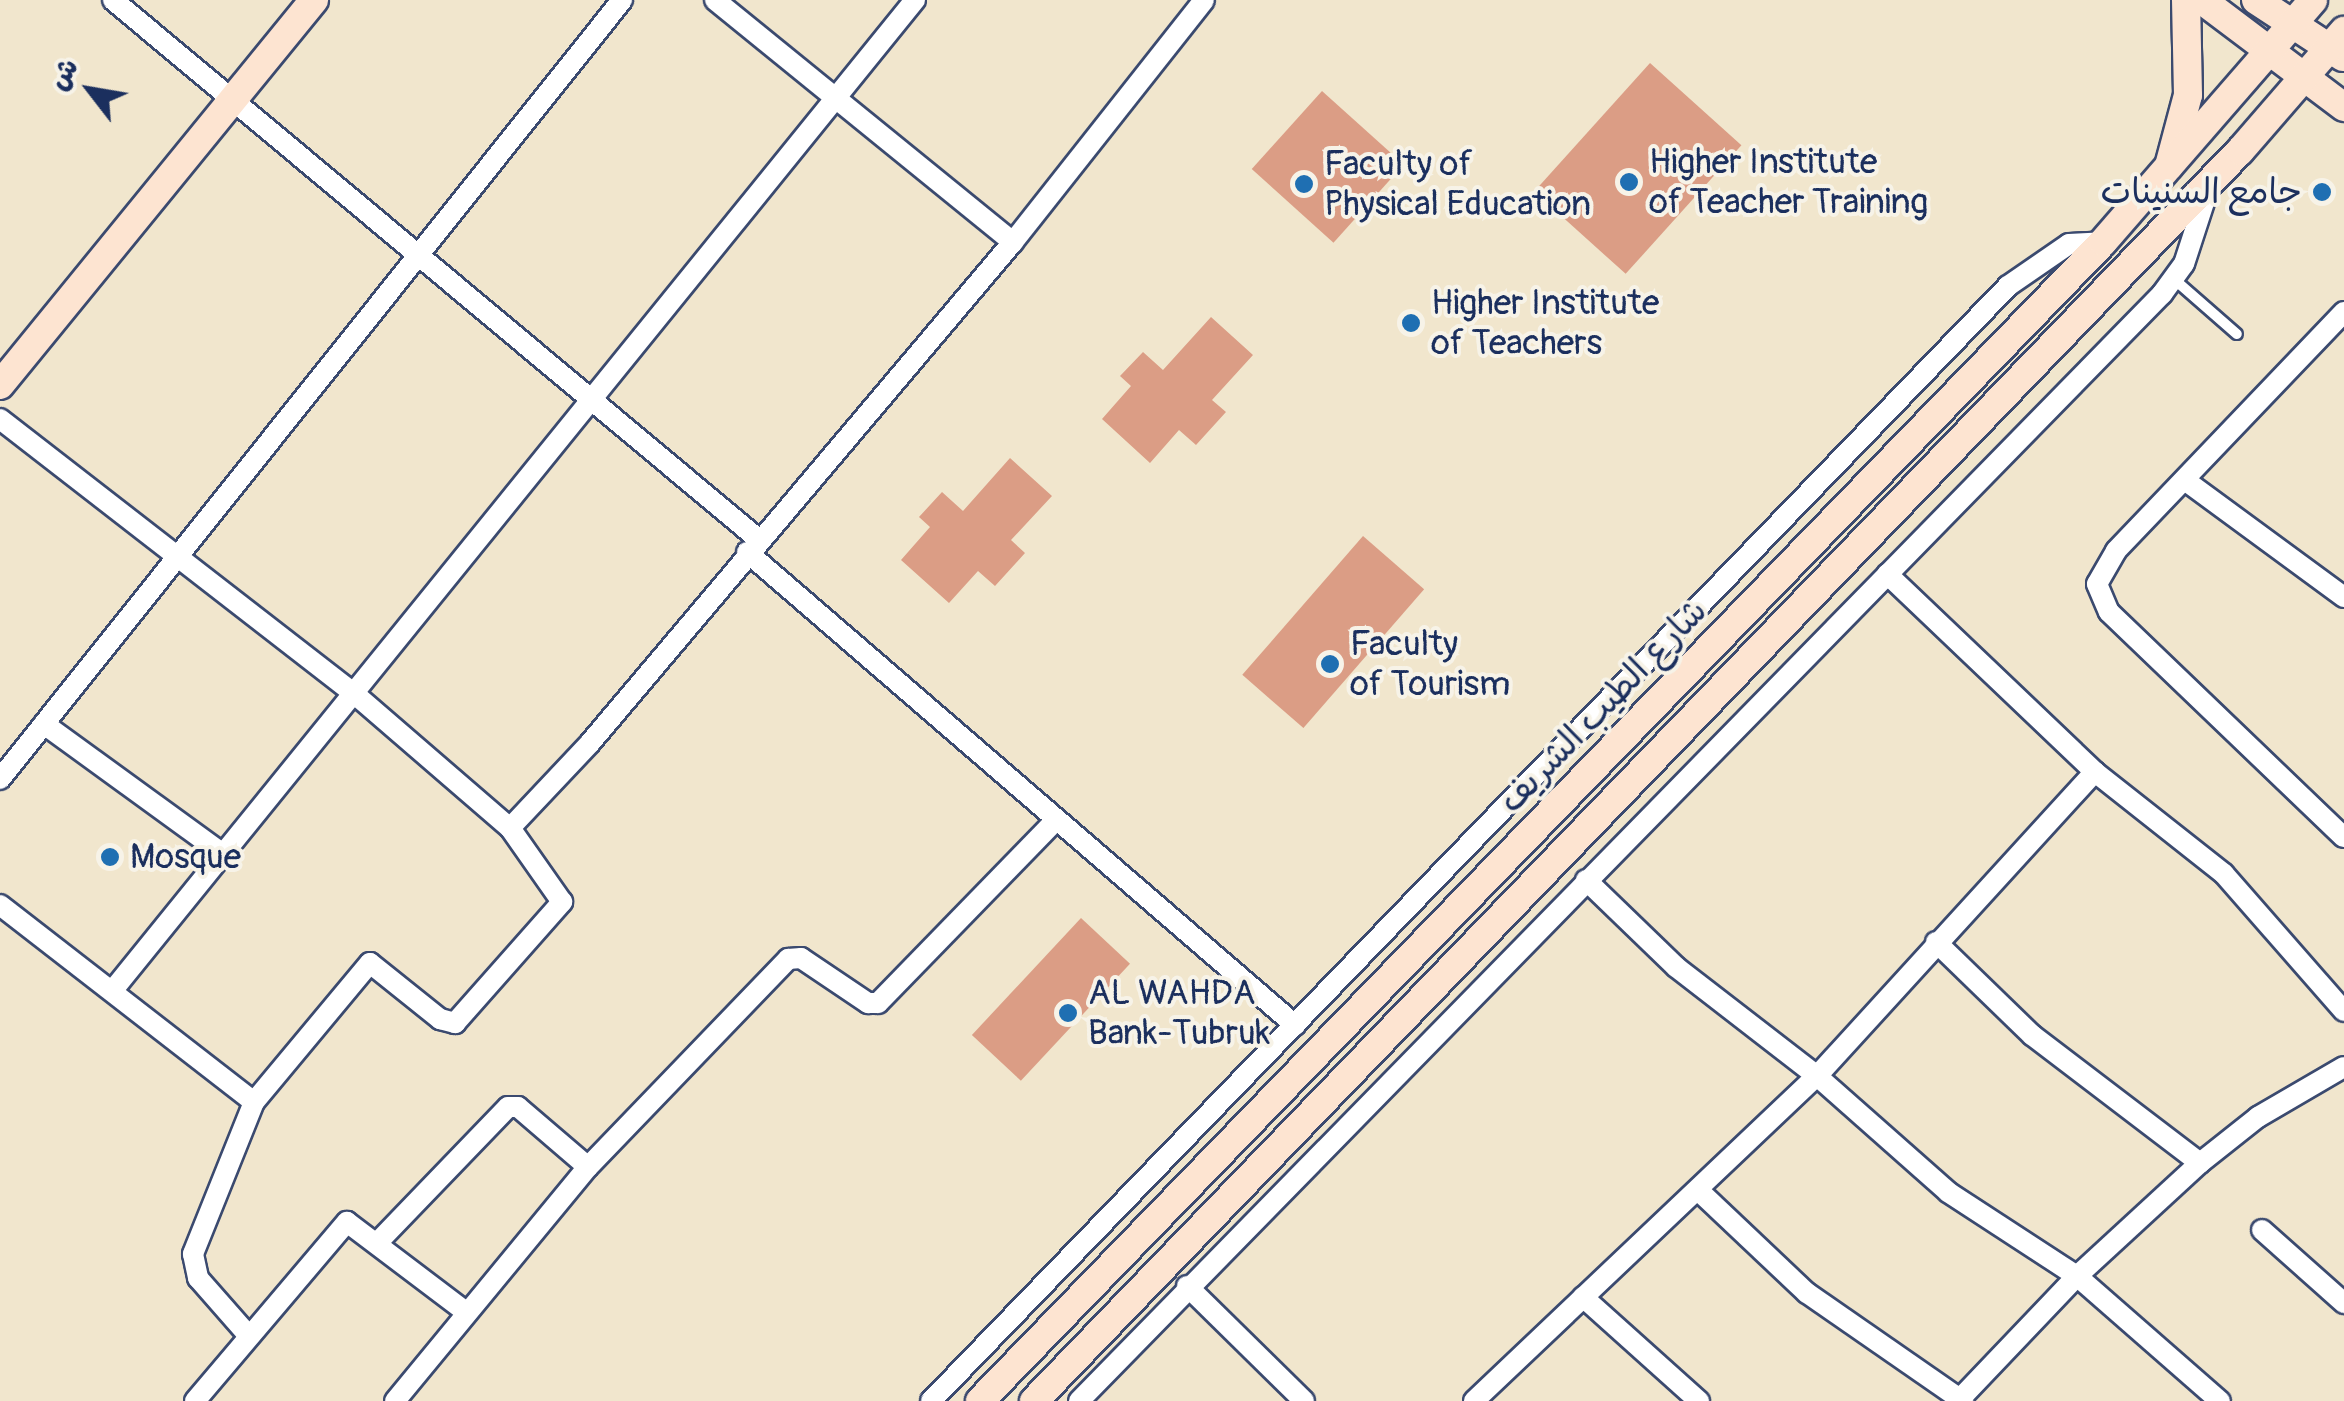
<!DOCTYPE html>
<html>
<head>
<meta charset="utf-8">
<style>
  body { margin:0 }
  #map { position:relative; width:2344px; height:1401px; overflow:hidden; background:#f1e6cd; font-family:Pangolin,"Playpen Sans Arabic",sans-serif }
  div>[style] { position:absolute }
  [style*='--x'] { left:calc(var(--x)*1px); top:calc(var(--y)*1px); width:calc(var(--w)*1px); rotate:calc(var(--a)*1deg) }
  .building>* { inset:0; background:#db9d85; transform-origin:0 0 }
  .roads { filter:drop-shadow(2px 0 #3b4a6f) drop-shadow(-2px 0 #3b4a6f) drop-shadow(0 2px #3b4a6f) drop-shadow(0 -2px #3b4a6f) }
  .lane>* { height:10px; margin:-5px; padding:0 5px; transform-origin:5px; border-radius:5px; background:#fff }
  .street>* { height:20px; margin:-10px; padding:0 10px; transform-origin:10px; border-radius:10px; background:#fff }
  .secondary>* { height:28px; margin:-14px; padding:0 14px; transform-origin:14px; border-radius:14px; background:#fde4d1 }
  .dots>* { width:28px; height:28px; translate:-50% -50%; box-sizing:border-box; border:5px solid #f7f3e8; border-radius:50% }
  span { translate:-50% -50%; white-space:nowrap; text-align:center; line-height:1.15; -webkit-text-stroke:8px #f7f3e8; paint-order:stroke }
  .poi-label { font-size:35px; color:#1b2f5e }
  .left { translate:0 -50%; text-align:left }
  .right { translate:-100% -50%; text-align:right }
  .street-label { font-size:35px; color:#1b2f5e }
  .north { position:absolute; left:40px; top:40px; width:100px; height:100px; -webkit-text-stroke:8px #f7f3e8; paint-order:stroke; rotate:301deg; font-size:28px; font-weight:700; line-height:40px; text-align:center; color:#1b2f5e }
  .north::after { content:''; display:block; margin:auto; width:35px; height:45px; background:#1b2f5e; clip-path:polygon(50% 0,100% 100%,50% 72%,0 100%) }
</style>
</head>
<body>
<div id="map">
  <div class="building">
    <i style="left:1650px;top:63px;width:123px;height:173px;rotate:42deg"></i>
    <i style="left:1322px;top:91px;width:110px;height:105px;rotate:42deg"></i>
    <i style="clip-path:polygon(1211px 317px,1253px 355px,1212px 400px,1226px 412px,1196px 445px,1179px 430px,1150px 463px,1102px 419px,1131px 386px,1120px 376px,1143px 352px,1163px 370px)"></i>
    <i style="clip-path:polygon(1010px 458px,1052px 496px,1011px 540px,1025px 553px,995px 586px,978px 571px,949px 603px,901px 560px,930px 527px,919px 517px,942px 492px,963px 511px)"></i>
    <i style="left:1363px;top:536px;width:81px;height:184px;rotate:41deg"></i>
    <i style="left:1081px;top:918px;width:67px;height:160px;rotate:43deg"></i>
  </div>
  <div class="roads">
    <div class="lane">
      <i style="--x:2175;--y:280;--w:82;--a:41.1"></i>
    </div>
    <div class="street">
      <i style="--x:113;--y:0;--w:841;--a:39.88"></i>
      <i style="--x:715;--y:0;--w:384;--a:39.1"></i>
      <i style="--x:2344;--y:312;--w:330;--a:133.7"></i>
      <i style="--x:2116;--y:551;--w:38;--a:120"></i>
      <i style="--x:2097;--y:584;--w:30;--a:67"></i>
      <i style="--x:2109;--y:612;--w:325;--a:43.8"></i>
      <i style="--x:0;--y:419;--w:452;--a:37.8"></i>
      <i style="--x:357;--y:696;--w:202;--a:40.8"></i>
      <i style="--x:510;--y:828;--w:117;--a:-46.7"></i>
      <i style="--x:590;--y:743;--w:656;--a:-49.83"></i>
      <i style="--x:1013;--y:242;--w:308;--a:-51.7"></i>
      <i style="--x:2186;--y:481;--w:196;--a:36.3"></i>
      <i style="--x:747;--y:552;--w:724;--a:40.8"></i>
      <i style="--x:44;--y:724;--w:225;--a:36"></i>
      <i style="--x:2095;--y:772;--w:164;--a:38.3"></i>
      <i style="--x:2224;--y:874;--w:182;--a:48.8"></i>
      <i style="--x:0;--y:779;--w:997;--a:-51.39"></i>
      <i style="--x:1586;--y:880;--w:125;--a:44"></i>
      <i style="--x:1676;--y:967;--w:178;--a:37.7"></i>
      <i style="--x:1817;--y:1076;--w:175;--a:41.5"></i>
      <i style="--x:1948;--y:1192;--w:154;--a:33.1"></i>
      <i style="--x:2077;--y:1276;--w:190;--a:41.2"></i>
      <i style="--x:0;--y:905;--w:321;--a:37.8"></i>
      <i style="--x:254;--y:1102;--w:164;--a:111.9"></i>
      <i style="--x:193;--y:1254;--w:25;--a:78"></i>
      <i style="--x:198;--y:1278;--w:76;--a:48.7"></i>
      <i style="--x:1936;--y:942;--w:134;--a:44.1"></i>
      <i style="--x:2032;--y:1035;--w:211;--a:37.3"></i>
      <i style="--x:113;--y:990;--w:1274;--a:-50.99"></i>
      <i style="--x:254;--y:1102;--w:181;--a:-50.2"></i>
      <i style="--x:370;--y:963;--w:90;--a:38.7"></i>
      <i style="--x:440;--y:1019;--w:16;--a:15"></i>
      <i style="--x:455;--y:1023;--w:162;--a:-48.5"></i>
      <i style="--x:562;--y:902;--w:90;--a:-125.1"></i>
      <i style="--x:1698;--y:1190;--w:150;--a:43.4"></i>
      <i style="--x:1807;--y:1293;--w:190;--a:34.7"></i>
      <i style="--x:2262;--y:1230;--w:110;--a:41.7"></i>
      <i style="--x:379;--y:1241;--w:186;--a:-46.1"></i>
      <i style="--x:508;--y:1107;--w:10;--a:0"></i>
      <i style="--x:518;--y:1107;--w:92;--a:40.6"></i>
      <i style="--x:1187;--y:1286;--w:164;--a:44.5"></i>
      <i style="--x:1583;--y:1297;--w:156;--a:41.9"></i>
      <i style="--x:195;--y:1401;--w:235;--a:-49.7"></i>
      <i style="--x:347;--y:1222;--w:149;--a:37.1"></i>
      <i style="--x:395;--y:1401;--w:303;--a:-50.5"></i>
      <i style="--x:588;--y:1167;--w:289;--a:-46.1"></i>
      <i style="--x:788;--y:959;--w:13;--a:-4"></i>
      <i style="--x:801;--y:958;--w:81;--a:33.9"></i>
      <i style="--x:868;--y:1003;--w:10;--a:0"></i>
      <i style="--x:878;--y:1003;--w:254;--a:-45.8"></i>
      <i style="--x:931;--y:1401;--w:1550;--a:-45.99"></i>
      <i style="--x:2008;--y:286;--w:74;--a:-34.5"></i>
      <i style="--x:2069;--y:244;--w:34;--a:-3"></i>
      <i style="--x:1079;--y:1401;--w:1549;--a:-45.63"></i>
      <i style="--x:2162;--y:294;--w:37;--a:-54"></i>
      <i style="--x:2184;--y:264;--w:81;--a:-72"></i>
      <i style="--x:1474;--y:1401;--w:473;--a:-43.5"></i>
      <i style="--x:1817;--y:1076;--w:412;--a:-47.6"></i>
      <i style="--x:2095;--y:772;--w:287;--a:-136.4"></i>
      <i style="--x:1958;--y:1401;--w:173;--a:-46.4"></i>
      <i style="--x:2077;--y:1276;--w:167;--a:-42.6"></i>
      <i style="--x:2200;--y:1163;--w:74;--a:-38.4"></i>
      <i style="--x:2258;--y:1117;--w:99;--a:-30.2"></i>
    </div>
    <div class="secondary">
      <i style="--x:2202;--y:0;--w:178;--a:37"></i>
      <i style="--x:2256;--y:0;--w:104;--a:33.2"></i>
      <i style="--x:2169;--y:166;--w:73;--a:-75"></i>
      <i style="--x:2188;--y:95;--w:95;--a:-91.2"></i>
      <i style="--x:0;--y:385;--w:497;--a:-50.8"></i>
      <i style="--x:980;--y:1401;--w:1614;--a:-45.9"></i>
      <i style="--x:2103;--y:242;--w:320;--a:-49"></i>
      <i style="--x:1034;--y:1401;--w:1737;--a:-46.03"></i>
      <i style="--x:2240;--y:151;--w:159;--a:-49.1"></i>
    </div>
  </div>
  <div class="dots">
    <i style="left:1629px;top:182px;background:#1f6fb2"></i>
    <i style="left:1304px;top:184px;background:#1f6fb2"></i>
    <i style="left:2322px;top:192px;background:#1f6fb2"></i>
    <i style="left:1411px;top:323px;background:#1f6fb2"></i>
    <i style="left:1330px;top:664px;background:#1f6fb2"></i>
    <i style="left:110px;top:857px;background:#1f6fb2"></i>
    <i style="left:1068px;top:1013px;background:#1f6fb2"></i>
  </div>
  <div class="poi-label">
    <span class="left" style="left:1649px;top:182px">Higher Institute<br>of Teacher Training</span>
    <span class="left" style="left:1324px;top:184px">Faculty of<br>Physical Education</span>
    <span class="right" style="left:2302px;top:192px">جامع السنينات</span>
    <span class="left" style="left:1431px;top:323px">Higher Institute<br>of Teachers</span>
    <span class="left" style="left:1350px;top:664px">Faculty<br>of Tourism</span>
    <span class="left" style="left:130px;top:857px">Mosque</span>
    <span class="left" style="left:1088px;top:1013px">AL WAHDA<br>Bank-Tubruk</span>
  </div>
  <div class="street-label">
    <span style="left:1603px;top:706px;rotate:-46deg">شارع الطيب الشريف</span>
  </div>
  <div class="north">ش</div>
</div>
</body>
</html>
